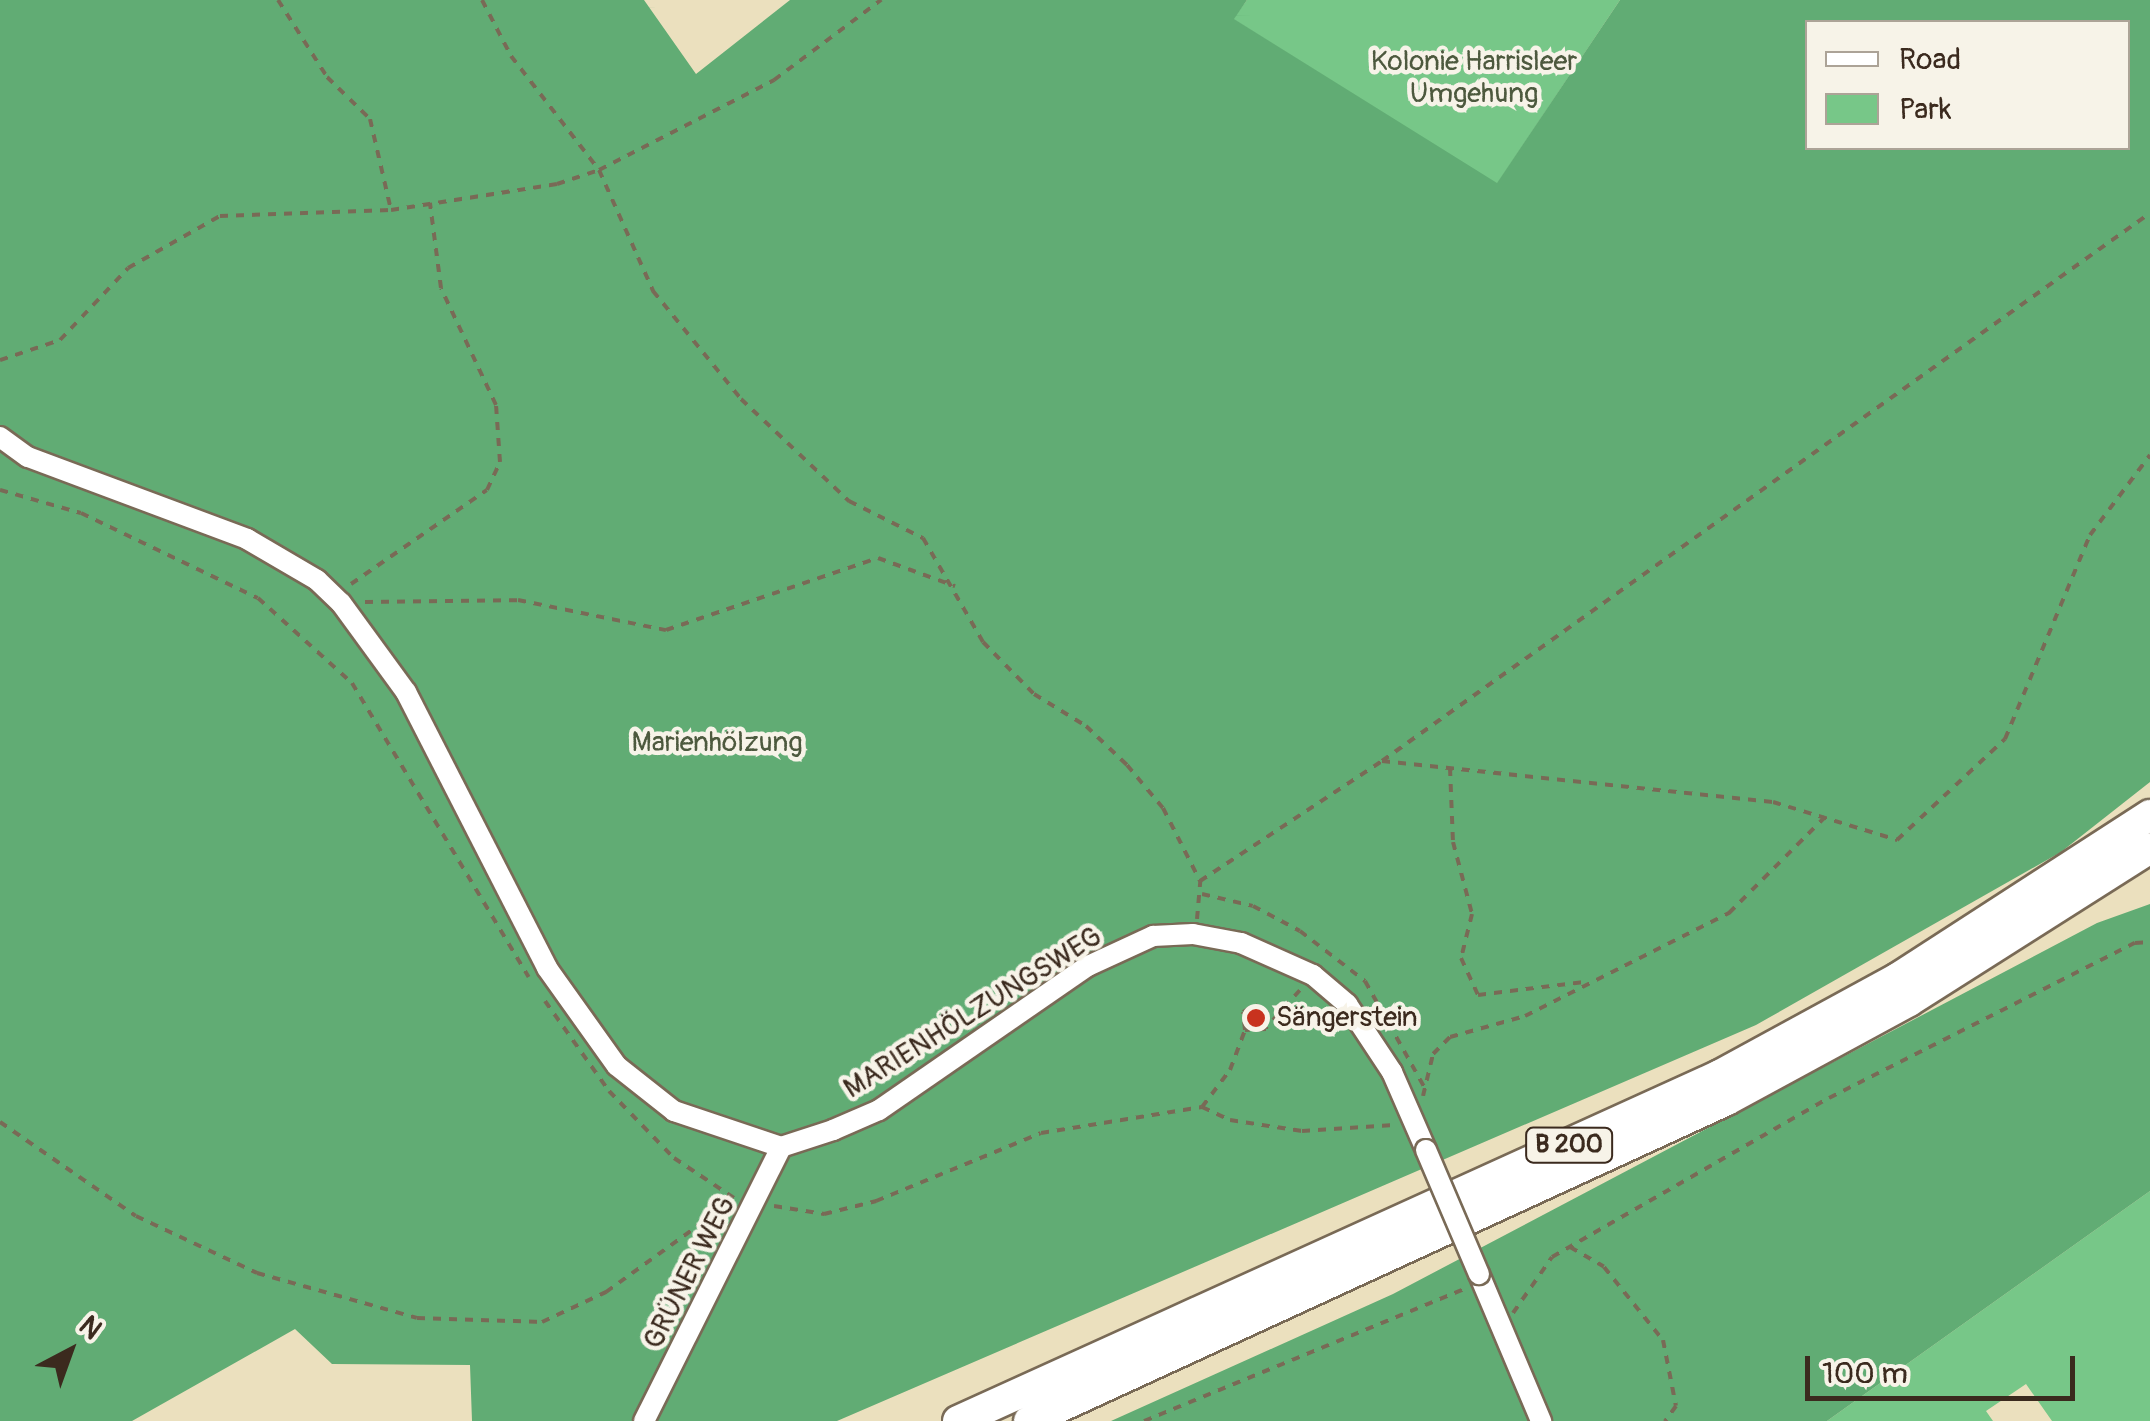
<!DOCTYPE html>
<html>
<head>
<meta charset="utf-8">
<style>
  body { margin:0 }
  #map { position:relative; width:2150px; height:1421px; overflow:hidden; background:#ebe0be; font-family:Pangolin,sans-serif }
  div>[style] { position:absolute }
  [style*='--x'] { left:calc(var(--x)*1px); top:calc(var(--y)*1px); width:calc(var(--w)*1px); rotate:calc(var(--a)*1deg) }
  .green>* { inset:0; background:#77c788 }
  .forest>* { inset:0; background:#61ac74 }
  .path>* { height:4px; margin-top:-2px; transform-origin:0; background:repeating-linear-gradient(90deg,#796a56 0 8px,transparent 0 16px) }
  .roads { filter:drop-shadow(2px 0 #796a56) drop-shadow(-2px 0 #796a56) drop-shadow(0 2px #796a56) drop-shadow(0 -2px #796a56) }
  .minor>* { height:20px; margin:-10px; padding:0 10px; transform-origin:10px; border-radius:10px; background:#fff }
  .highway>* { height:30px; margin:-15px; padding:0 15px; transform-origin:15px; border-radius:15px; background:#fff }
  .bridges { filter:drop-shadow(2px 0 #796a56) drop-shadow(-2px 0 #796a56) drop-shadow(0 2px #796a56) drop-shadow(0 -2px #796a56) }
  .minor-bridge>* { height:20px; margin:-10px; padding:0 10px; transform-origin:10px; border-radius:10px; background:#fff }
  .dots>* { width:28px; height:28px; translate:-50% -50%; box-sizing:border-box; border:5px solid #f7f3e8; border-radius:50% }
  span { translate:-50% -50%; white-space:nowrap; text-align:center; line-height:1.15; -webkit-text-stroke:9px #f7f3e8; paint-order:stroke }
  .shield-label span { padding:2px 8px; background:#f7f3e8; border:2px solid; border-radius:8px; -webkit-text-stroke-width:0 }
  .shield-label { font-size:25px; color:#3b2a1e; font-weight:700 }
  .park-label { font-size:28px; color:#4d593e }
  .street-label { font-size:28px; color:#3b2a1e }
  .poi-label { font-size:28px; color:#3b2a1e }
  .left { translate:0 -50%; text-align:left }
  .legend { position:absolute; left:1805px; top:20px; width:325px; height:130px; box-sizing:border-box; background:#f7f3e8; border:2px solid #aca397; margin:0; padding:12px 18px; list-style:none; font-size:30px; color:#3b2a1e }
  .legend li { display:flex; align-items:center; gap:20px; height:50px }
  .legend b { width:50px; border:2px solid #aca397 }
  .north { position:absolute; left:20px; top:1301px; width:100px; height:100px; -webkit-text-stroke:8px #f7f3e8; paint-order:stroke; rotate:41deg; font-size:28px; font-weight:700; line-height:40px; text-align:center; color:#3b2a1e }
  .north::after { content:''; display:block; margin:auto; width:35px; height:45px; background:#3b2a1e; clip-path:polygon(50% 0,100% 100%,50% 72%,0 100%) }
  .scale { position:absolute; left:1805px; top:1356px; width:270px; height:45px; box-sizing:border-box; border:5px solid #3b2a1e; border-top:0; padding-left:12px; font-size:30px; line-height:35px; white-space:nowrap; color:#3b2a1e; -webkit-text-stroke:8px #f7f3e8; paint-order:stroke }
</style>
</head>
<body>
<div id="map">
  <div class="green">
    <i style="clip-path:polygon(1247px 0,1620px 0,1497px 184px,1233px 19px)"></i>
    <i style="clip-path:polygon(2150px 1191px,2150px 1421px,2052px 1421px,2026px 1384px,1986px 1411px,1993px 1421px,1827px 1421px)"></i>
  </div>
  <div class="forest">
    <i style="clip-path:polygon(evenodd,0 0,644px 0,696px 74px,790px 0,1247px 0,1234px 19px,1497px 183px,1620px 0,2150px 0,2150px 782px,2061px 852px,1756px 1025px,837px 1421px,472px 1421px,470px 1365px,332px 1364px,295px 1329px,132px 1421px,0 1421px,0 0,1808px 22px,2128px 22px,2128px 148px,1808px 148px,1808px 22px)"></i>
    <i style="clip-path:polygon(2150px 904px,2150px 1191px,1827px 1421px,1111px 1421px,1393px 1294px,2097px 923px)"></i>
  </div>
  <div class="path">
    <i style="--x:278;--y:0;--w:91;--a:57.5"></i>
    <i style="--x:327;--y:77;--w:60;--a:44.3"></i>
    <i style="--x:370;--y:119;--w:93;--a:77"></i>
    <i style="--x:482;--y:0;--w:63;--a:62.6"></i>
    <i style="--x:511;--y:56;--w:144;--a:52.3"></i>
    <i style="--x:599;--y:170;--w:133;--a:65.9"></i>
    <i style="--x:653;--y:291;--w:139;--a:50.8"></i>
    <i style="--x:741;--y:399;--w:149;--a:43.4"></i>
    <i style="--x:849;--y:501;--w:83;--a:26.6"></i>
    <i style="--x:923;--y:538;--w:120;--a:60"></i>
    <i style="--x:983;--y:642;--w:73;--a:45.6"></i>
    <i style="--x:1034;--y:694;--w:61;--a:31.6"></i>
    <i style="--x:1086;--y:726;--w:57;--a:43.6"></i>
    <i style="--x:1127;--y:765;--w:56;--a:50.1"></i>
    <i style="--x:1163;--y:808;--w:82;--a:63.1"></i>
    <i style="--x:0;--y:360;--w:63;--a:-18.4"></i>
    <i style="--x:60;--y:340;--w:99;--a:-46.6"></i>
    <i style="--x:128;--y:268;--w:106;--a:-29.5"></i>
    <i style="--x:220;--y:216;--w:171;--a:-2"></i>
    <i style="--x:391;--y:210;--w:168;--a:-8.9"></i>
    <i style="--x:557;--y:184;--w:44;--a:-18.4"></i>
    <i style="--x:599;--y:170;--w:197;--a:-27.2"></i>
    <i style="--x:774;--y:80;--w:134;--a:-36.8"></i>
    <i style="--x:0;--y:490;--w:84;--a:15.9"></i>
    <i style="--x:81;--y:513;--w:196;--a:25.7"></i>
    <i style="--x:258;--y:598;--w:127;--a:42.1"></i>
    <i style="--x:352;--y:683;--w:343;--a:59"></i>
    <i style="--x:351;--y:584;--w:165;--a:-34.7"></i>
    <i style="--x:487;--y:490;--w:31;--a:-65"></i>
    <i style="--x:500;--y:462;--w:57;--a:-94"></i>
    <i style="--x:496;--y:405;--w:129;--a:-115.2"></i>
    <i style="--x:441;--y:288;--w:86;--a:-97.4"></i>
    <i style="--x:365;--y:602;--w:153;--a:-0.7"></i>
    <i style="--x:518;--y:600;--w:151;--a:11.5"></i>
    <i style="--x:666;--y:630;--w:224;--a:-18.8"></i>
    <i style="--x:878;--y:558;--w:82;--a:20"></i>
    <i style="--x:1382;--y:761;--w:393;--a:6"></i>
    <i style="--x:1773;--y:802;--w:130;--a:17"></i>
    <i style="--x:1897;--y:840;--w:148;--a:-43.1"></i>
    <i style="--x:2005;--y:739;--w:221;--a:-67.4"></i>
    <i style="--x:2090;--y:535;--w:100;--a:-53.1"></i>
    <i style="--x:1450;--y:768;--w:74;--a:87.7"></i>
    <i style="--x:1453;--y:842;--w:74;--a:75.2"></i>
    <i style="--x:1472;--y:914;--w:45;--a:104"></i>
    <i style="--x:1461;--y:958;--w:41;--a:65.3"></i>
    <i style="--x:1478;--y:995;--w:107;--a:-7"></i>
    <i style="--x:1202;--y:894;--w:52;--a:13.2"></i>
    <i style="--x:1253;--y:906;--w:53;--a:28"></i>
    <i style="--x:1300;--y:931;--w:82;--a:37.6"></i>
    <i style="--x:1365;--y:981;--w:127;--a:60.8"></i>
    <i style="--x:1197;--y:919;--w:38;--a:-85"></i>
    <i style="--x:1200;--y:881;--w:218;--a:-33.4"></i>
    <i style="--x:1382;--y:761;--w:943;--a:-35.51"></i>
    <i style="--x:545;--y:1001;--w:110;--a:54.6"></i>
    <i style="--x:609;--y:1091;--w:93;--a:45.9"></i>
    <i style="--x:674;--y:1158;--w:72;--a:33.7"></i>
    <i style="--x:1273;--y:1020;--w:40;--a:-48"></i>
    <i style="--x:1423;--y:1096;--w:43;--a:-76.6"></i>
    <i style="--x:1433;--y:1054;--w:24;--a:-45"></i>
    <i style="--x:1450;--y:1037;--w:78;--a:-15.6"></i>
    <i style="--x:1525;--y:1016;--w:229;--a:-26.8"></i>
    <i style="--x:1729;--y:913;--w:139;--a:-45"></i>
    <i style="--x:1202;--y:1107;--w:31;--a:25"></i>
    <i style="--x:1230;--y:1120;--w:73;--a:8.7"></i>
    <i style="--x:1302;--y:1131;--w:92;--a:-3.7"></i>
    <i style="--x:0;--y:1122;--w:165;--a:34.7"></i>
    <i style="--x:136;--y:1216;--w:134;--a:25.2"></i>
    <i style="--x:257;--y:1273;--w:166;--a:15.7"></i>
    <i style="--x:417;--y:1318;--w:125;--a:1.8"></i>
    <i style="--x:542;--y:1322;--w:71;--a:-25.1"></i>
    <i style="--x:606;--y:1292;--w:155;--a:-35.8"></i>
    <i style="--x:774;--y:1206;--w:51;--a:9.1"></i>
    <i style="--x:824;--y:1214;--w:54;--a:-14"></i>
    <i style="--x:876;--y:1201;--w:178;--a:-22.4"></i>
    <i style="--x:1041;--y:1133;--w:163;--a:-9.2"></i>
    <i style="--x:1202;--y:1107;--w:46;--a:-52.9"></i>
    <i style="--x:1230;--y:1070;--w:43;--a:-69.4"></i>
    <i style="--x:1245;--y:1030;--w:18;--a:-96"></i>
    <i style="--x:1243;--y:1012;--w:14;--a:-30"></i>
    <i style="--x:1255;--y:1005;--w:13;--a:27"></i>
    <i style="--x:1267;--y:1011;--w:18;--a:93"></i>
    <i style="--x:1266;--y:1029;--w:21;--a:177"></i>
    <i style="--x:1570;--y:1247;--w:39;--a:30"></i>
    <i style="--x:1604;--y:1267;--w:94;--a:51.1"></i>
    <i style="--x:1663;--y:1340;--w:67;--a:78.9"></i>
    <i style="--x:1676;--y:1406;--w:19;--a:126"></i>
    <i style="--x:1513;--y:1313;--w:68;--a:-55.1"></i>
    <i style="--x:1552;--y:1257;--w:319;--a:-29.9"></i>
    <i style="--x:1829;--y:1098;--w:343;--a:-26.9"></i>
    <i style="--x:2135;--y:943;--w:15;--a:-4"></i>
    <i style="--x:1144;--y:1421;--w:346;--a:-22.4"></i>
  </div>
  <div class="roads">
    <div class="minor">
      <i style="--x:0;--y:437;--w:34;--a:36"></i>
      <i style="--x:28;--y:457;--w:234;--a:20.5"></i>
      <i style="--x:247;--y:539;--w:81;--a:30.4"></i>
      <i style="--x:317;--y:580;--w:33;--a:44"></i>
      <i style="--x:341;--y:603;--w:110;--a:53.9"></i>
      <i style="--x:406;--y:692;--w:310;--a:62.9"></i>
      <i style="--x:547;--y:968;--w:120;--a:54.5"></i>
      <i style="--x:617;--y:1066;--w:73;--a:38.3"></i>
      <i style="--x:674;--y:1111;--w:113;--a:18.6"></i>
      <i style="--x:781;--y:1147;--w:55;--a:-18.1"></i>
      <i style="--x:833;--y:1130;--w:50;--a:-23.5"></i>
      <i style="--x:879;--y:1110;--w:254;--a:-34.6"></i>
      <i style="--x:1088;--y:966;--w:72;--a:-24.8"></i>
      <i style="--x:1153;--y:936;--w:40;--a:-2.9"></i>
      <i style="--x:1193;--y:934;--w:49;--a:10.6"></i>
      <i style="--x:1241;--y:943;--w:79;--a:24"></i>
      <i style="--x:1313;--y:975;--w:45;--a:40.5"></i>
      <i style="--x:1347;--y:1004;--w:82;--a:56.5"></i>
      <i style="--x:1392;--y:1072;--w:85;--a:66.4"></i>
      <i style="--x:1479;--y:1274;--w:160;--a:67.1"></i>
      <i style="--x:644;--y:1421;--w:306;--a:-63.4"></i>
    </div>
    <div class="highway">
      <i style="--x:958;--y:1421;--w:837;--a:-24.42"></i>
      <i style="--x:1720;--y:1075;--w:203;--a:-28.6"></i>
      <i style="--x:1898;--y:978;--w:300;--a:-32.9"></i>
      <i style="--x:1029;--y:1421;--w:768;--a:-24.7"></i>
      <i style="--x:1727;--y:1100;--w:207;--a:-28.5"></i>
      <i style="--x:1909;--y:1001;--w:285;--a:-32.4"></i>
    </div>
  </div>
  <div class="bridges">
    <div class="minor-bridge">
      <i style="--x:1426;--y:1150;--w:135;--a:66.9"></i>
    </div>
  </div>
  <div class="dots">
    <i style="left:1256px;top:1018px;background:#c8321e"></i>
  </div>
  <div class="shield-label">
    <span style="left:1569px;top:1145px">B 200</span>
  </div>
  <div class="park-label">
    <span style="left:1474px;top:78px">Kolonie Harrisleer<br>Umgehung</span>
    <span style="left:717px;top:743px">Marienhölzung</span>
  </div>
  <div class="street-label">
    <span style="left:973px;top:1013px;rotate:-32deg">MARIENHÖLZUNGSWEG</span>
    <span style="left:690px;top:1273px;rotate:-63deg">GRÜNER WEG</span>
  </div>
  <div class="poi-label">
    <span class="left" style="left:1276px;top:1018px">Sängerstein</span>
  </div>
  <ul class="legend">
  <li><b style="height:12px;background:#fff"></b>Road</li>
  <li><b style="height:28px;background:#77c788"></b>Park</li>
  </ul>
  <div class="north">N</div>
  <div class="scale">100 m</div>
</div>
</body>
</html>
